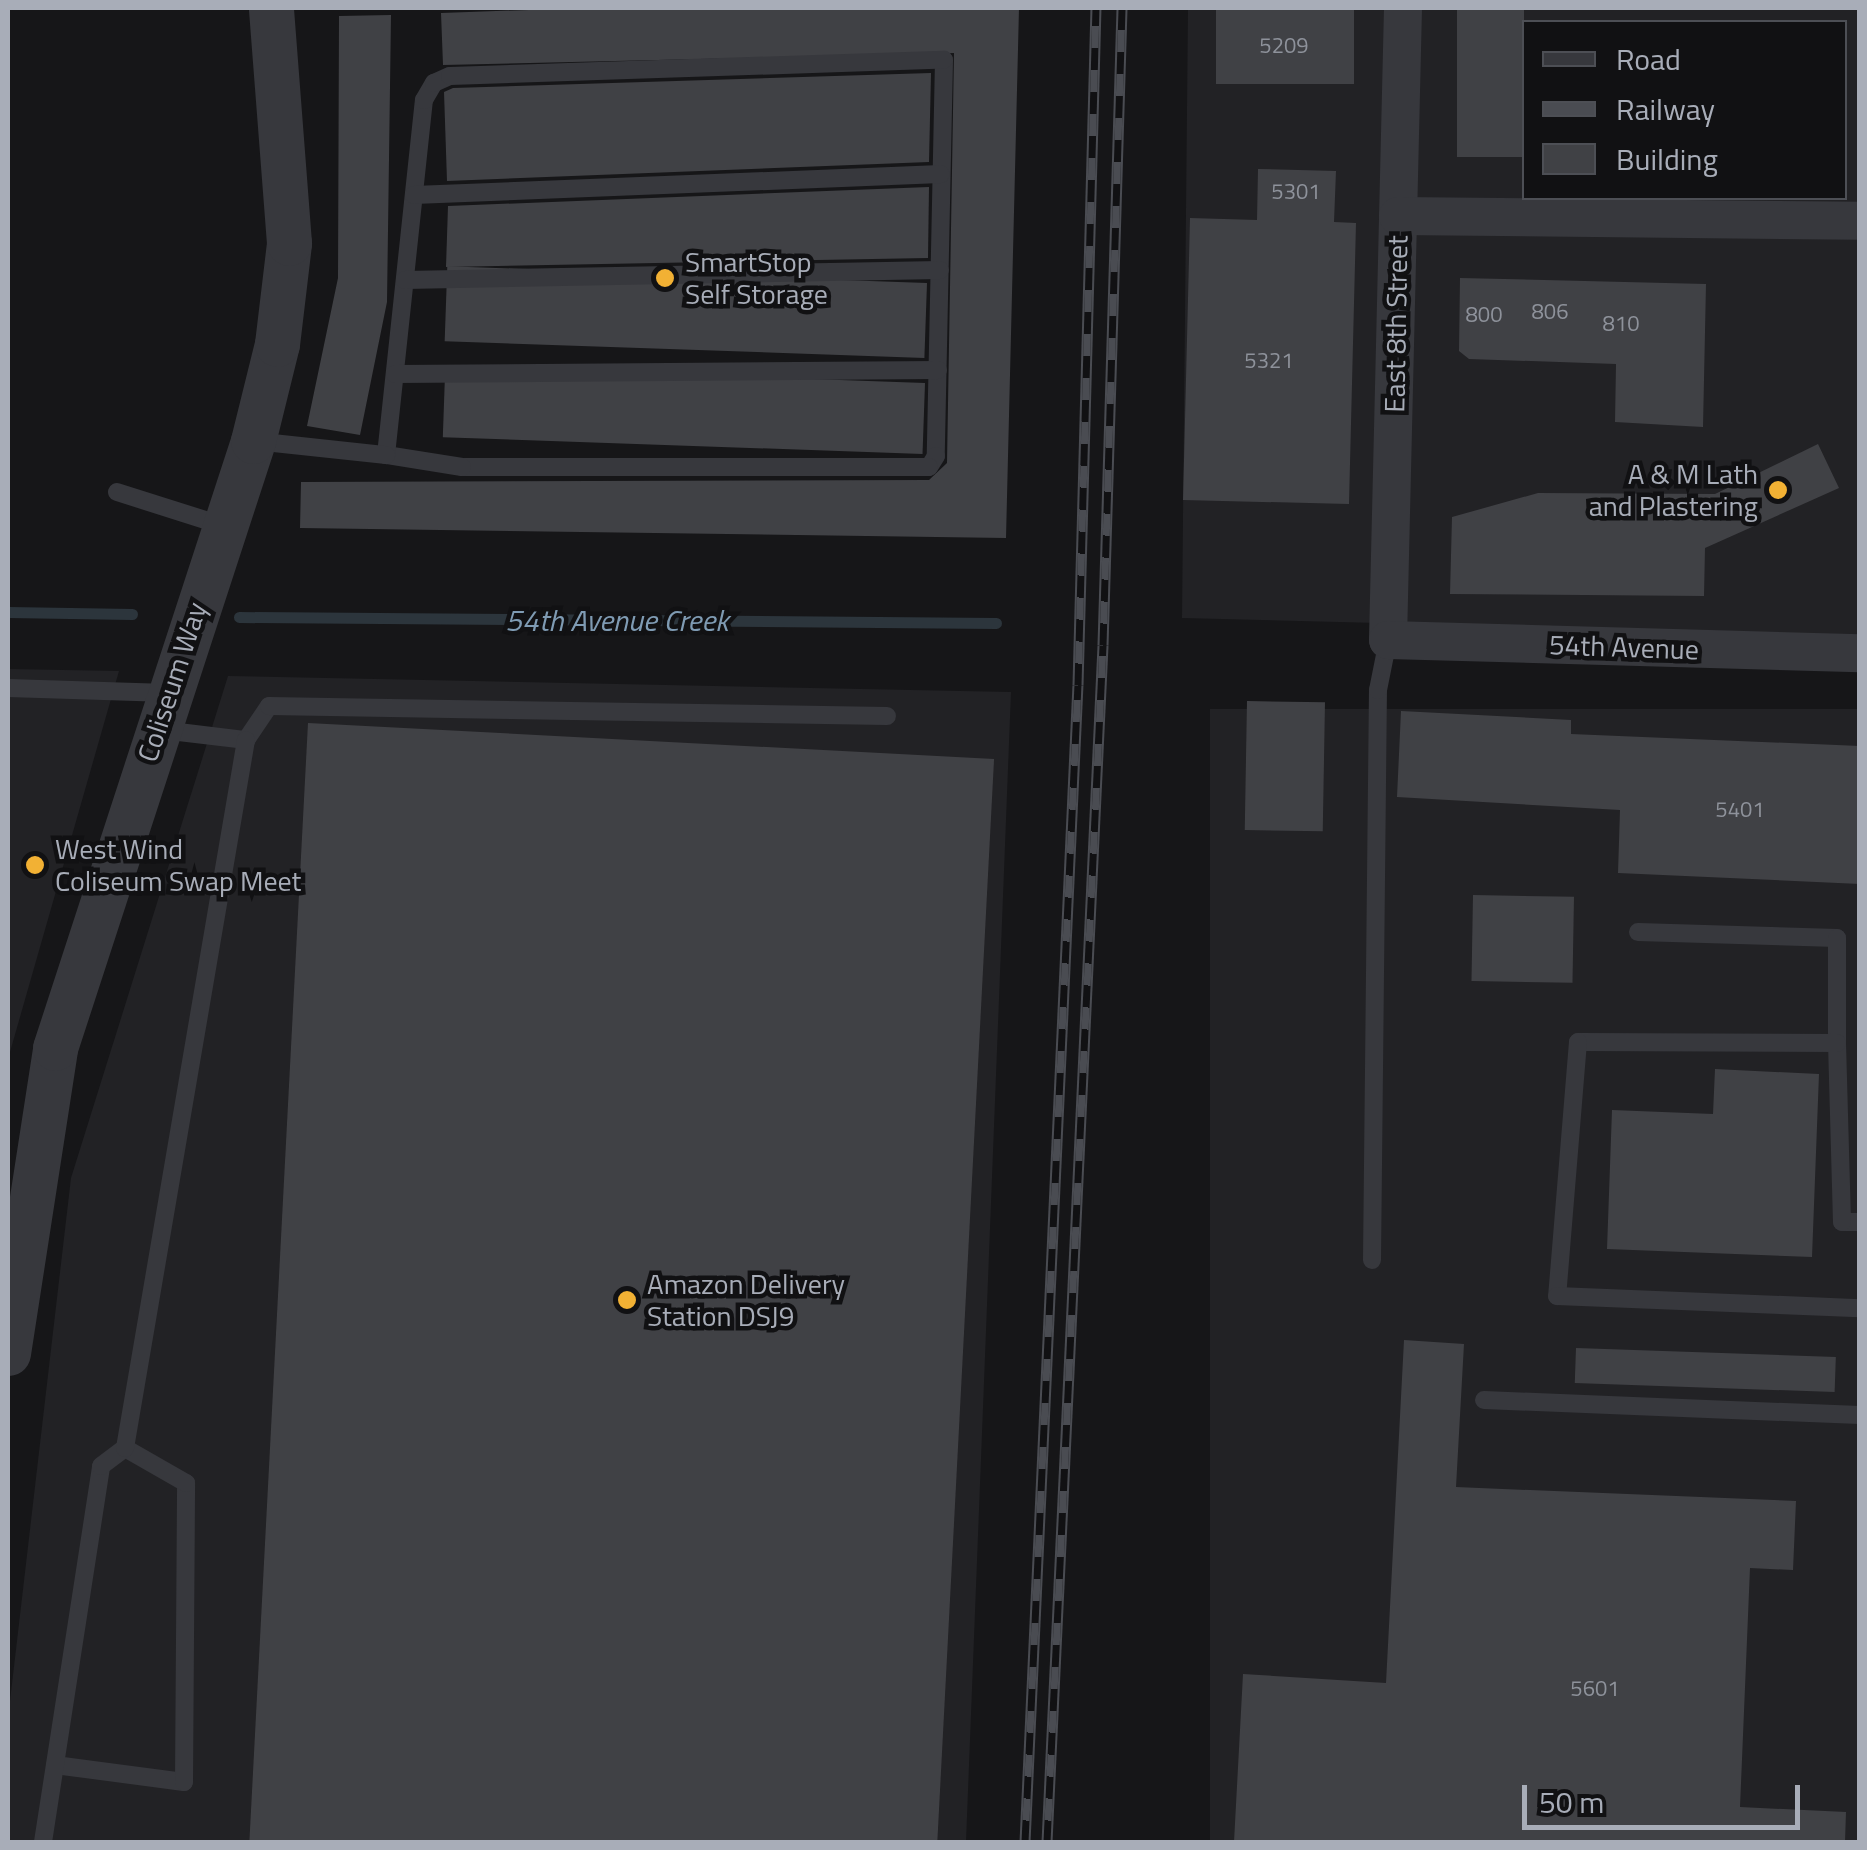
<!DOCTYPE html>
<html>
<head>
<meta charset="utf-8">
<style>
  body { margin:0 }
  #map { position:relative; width:1867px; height:1850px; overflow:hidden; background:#161618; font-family:"Titillium Web",sans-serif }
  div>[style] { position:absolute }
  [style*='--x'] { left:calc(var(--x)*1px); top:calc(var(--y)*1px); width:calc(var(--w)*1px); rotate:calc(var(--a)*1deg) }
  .built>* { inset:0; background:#222225; transform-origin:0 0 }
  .stream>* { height:11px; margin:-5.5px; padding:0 5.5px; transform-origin:5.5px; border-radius:5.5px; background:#2c353c }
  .building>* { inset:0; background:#404145; transform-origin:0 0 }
  .service>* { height:18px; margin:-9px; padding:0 9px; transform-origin:9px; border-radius:9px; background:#37383d }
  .minor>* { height:38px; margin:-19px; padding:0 19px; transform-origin:19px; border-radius:19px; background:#37383d }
  .tertiary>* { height:45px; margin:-22.5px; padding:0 22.5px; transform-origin:22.5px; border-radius:22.5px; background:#37383d }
  .rail>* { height:11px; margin-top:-5.5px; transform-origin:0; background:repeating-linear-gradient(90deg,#111113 0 22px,#4a4c52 0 44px); box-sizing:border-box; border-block:2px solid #4a4c52 }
  .dots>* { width:28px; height:28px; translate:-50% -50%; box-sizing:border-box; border:5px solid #111113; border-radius:50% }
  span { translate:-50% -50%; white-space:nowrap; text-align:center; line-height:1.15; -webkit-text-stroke:9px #111113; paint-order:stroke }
  .number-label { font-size:22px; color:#8e929b }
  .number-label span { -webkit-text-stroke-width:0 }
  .poi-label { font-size:28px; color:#a8adb8 }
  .left { translate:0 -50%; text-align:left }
  .right { translate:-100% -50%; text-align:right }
  .street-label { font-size:28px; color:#a8adb8 }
  .water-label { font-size:30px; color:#7f9bb3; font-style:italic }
  .frame { position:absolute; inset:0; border:10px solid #a8adb8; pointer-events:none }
  .legend { position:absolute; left:1522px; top:20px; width:325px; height:180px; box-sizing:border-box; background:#111113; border:2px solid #4d4f55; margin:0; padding:12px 18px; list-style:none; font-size:30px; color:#a8adb8 }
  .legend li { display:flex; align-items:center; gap:20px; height:50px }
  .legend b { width:50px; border:2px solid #4d4f55 }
  .scale { position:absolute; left:1522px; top:1785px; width:278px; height:45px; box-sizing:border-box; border:5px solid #a8adb8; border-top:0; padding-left:12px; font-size:30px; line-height:35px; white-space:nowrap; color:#a8adb8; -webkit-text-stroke:8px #111113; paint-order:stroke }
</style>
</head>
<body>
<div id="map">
  <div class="built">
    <i style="clip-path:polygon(evenodd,1188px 8px,1859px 8px,1859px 635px,1182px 618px,1188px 8px,1524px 22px,1844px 22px,1844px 198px,1524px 198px,1524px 22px)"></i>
    <i style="clip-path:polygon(8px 669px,119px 671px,8px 1059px)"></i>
    <i style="clip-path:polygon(228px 676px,1011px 692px,966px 1842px,8px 1842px,8px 1718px,71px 1178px)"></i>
    <i style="left:1210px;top:709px;width:649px;height:1134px"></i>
  </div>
  <div class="stream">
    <i style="--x:8;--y:612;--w:124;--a:0.9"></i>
    <i style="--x:239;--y:617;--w:757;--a:0.45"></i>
  </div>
  <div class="building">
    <i style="clip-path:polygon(586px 8px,1019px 8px,1006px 538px,300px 528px,301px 482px,929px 480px,947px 463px,954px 53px,443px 65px,441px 13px)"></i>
    <i style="left:1216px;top:8px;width:138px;height:76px"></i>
    <i style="left:1457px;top:8px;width:67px;height:149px"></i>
    <i style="clip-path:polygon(391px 15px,387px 302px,360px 435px,307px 426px,338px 278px,339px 16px)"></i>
    <i style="clip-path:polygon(931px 73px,929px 162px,447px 181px,444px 92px,453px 88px)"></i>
    <i style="clip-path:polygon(1258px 169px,1336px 171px,1334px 222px,1356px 223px,1349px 504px,1183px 500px,1190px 218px,1257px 220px)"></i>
    <i style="clip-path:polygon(929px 187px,928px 258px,446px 267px,448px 206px)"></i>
    <i style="clip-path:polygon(1460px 278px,1706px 284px,1703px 427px,1615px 422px,1616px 364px,1469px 359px,1459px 351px)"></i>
    <i style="left:927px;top:283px;width:75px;height:480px;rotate:92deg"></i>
    <i style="left:925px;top:383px;width:71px;height:480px;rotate:92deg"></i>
    <i style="clip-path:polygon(1818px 444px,1839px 488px,1705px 548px,1704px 596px,1450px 594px,1452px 517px,1538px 493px,1715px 494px)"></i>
    <i style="left:1247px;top:701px;width:78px;height:129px;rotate:1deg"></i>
    <i style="clip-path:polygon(1401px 711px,1571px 720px,1571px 734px,1860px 746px,1860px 884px,1618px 873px,1620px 810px,1397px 797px)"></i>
    <i style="left:308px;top:723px;width:687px;height:1120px;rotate:3deg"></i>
    <i style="left:1473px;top:895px;width:101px;height:86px;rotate:1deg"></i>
    <i style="clip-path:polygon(1715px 1069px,1819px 1074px,1812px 1257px,1607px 1249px,1612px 1110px,1713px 1114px)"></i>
    <i style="clip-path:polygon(1404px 1340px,1464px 1344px,1456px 1487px,1796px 1501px,1793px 1570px,1750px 1568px,1740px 1807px,1846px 1812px,1845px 1842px,1234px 1842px,1243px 1674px,1386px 1683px)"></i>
    <i style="left:1576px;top:1348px;width:260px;height:35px;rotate:2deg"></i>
  </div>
  <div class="service">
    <i style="--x:944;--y:60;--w:396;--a:91.2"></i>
    <i style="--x:936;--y:456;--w:13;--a:122"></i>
    <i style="--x:929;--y:467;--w:467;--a:180"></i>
    <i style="--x:462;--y:467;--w:77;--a:-171"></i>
    <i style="--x:386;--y:455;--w:357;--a:-83.9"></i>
    <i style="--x:424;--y:100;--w:20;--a:-60"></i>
    <i style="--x:434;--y:83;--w:17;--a:-24"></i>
    <i style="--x:450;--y:76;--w:494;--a:-1.9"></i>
    <i style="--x:414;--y:195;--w:527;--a:-2.28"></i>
    <i style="--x:405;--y:280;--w:535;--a:-1.07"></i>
    <i style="--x:395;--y:374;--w:543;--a:-0.42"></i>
    <i style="--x:254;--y:441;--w:133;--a:6.1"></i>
    <i style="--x:117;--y:492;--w:112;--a:17.6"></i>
    <i style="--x:8;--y:688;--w:160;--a:1.8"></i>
    <i style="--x:162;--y:730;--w:85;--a:6.8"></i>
    <i style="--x:246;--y:740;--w:41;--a:-55.9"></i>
    <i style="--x:269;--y:706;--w:618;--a:0.93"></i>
    <i style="--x:1638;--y:932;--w:199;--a:1.7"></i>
    <i style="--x:1837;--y:938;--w:105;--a:90"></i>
    <i style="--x:1860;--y:1222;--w:18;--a:180"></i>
    <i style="--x:1842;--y:1222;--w:179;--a:-91.6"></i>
    <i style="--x:1837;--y:1043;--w:259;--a:-179.8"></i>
    <i style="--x:1578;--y:1042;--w:255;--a:94.7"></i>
    <i style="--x:1557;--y:1296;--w:303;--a:2.3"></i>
    <i style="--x:1372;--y:1260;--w:570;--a:-89.4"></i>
    <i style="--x:1378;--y:690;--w:51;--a:-78.7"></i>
    <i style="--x:1484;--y:1400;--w:376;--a:2.3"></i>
    <i style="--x:55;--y:1765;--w:130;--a:7.5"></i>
    <i style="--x:184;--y:1782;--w:299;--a:-89.6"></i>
    <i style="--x:186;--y:1483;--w:70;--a:-150.2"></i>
    <i style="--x:43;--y:1842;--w:380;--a:-81.2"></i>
    <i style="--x:101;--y:1466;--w:30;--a:-37"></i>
    <i style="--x:125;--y:1448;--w:718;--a:-80.3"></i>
  </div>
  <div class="minor">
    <i style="--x:1403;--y:8;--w:632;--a:91.36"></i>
    <i style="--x:1388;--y:640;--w:472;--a:1.6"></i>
    <i style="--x:1398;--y:216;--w:462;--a:0.6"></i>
  </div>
  <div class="tertiary">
    <i style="--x:8;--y:1353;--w:309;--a:-81.2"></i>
    <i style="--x:55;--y:1048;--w:638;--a:-71.93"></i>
    <i style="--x:253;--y:441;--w:100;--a:-76.1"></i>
    <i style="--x:277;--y:344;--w:102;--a:-83.2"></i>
    <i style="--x:289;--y:243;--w:236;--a:-94.4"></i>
  </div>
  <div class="rail">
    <i style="--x:1025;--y:1842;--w:1158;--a:-87.38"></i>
    <i style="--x:1078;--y:685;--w:677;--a:-88.48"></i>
    <i style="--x:1047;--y:1842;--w:1198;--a:-87.32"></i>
    <i style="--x:1103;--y:645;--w:637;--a:-88.29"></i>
  </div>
  <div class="dots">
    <i style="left:665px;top:278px;background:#f2b134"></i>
    <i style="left:1778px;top:490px;background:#f2b134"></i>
    <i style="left:35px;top:865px;background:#f2b134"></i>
    <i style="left:627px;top:1300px;background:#f2b134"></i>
  </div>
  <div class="number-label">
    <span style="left:1284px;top:46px">5209</span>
    <span style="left:1296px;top:192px">5301</span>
    <span style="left:1550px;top:312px">806</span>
    <span style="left:1484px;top:315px">800</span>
    <span style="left:1621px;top:324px">810</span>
    <span style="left:1269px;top:361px">5321</span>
    <span style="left:1740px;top:810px">5401</span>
    <span style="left:1595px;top:1689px">5601</span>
  </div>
  <div class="poi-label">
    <span class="left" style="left:685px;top:278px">SmartStop<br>Self Storage</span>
    <span class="right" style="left:1758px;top:490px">A &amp; M Lath<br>and Plastering</span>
    <span class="left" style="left:55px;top:865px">West Wind<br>Coliseum Swap Meet</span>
    <span class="left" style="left:647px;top:1300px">Amazon Delivery<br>Station DSJ9</span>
  </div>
  <div class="street-label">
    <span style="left:1396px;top:324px;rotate:-89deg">East 8th Street</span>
    <span style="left:1624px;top:647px;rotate:2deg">54th Avenue</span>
    <span style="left:172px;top:682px;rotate:-72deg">Coliseum Way</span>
  </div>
  <div class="water-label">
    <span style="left:617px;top:620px">54th Avenue Creek</span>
  </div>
  <div class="frame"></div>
  <ul class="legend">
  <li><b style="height:12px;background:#37383d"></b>Road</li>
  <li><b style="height:12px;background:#4a4c52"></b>Railway</li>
  <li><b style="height:28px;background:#404145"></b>Building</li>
  </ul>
  <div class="scale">50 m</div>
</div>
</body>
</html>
